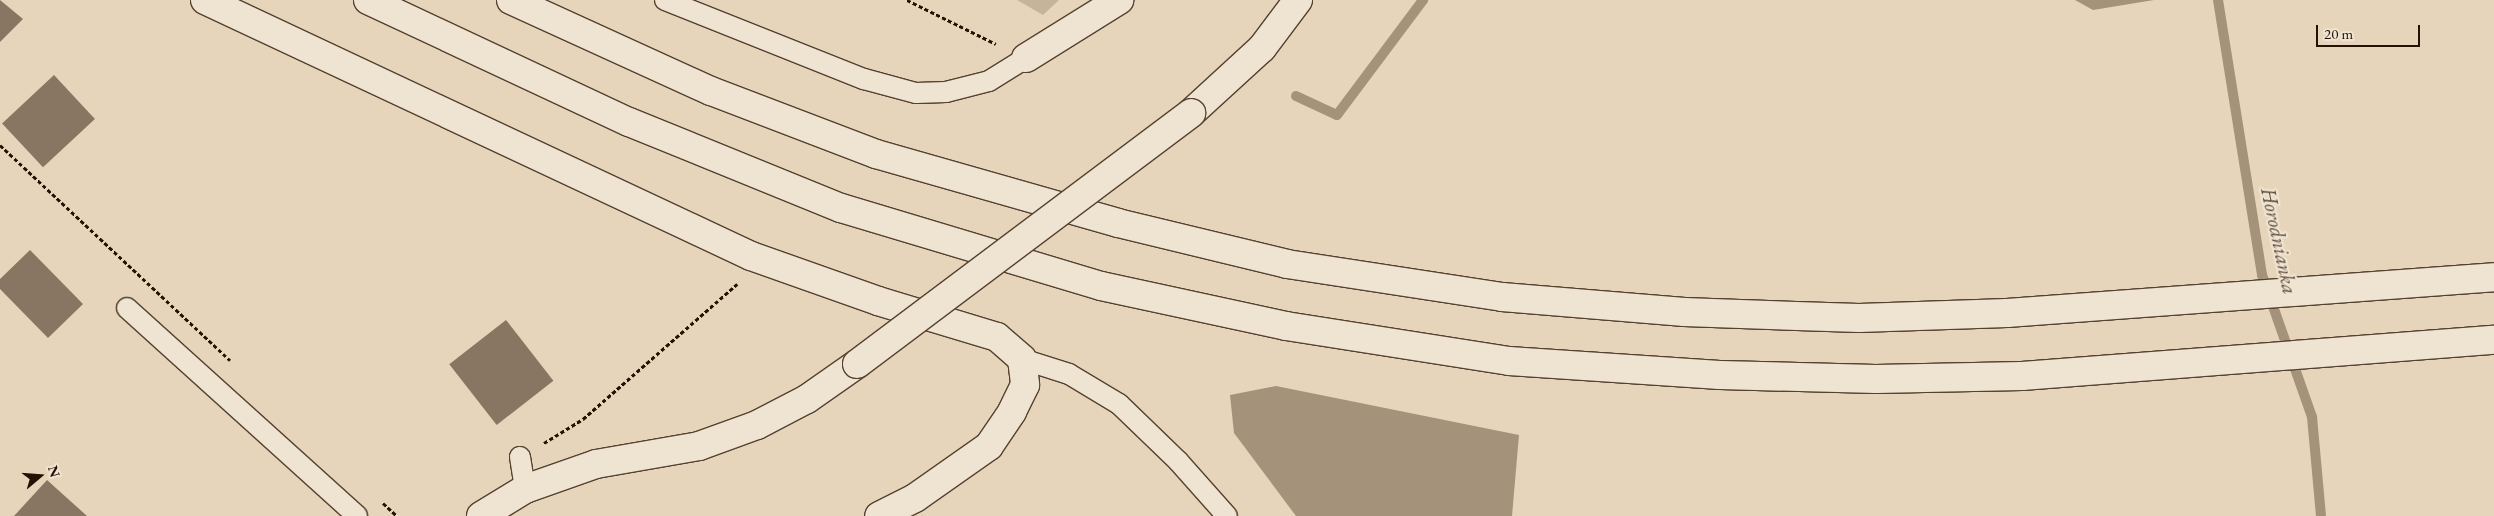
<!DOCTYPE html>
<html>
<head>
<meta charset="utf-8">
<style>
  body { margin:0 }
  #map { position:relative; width:2494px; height:516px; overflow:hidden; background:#e6d5ba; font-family:"EB Garamond",serif }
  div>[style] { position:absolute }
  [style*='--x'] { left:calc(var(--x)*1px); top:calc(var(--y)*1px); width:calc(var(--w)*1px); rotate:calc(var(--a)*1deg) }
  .green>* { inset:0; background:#c5b49b }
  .water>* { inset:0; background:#a4927b }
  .stream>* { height:10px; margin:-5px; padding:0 5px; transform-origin:5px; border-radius:5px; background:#a4927b }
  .building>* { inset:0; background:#897662; transform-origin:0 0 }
  .path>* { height:3px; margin-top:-1.5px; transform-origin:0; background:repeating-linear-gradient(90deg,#251002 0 4px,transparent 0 6.5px) }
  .roads { filter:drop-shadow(1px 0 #554130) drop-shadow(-1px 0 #554130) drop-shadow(0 1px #554130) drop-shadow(0 -1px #554130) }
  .service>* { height:20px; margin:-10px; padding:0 10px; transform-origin:10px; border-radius:10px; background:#efe4d2 }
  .minor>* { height:28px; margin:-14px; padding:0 14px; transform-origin:14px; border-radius:14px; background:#efe4d2 }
  .secondary>* { height:28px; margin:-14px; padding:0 14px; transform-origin:14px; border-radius:14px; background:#efe4d2 }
  .bridges { filter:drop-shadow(1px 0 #554130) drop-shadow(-1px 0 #554130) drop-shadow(0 1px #554130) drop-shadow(0 -1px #554130) }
  .minor-bridge>* { height:28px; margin:-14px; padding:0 14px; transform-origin:14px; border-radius:14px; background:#efe4d2 }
  span { translate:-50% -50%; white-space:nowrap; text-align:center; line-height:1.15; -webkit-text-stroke:4.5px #efe4d2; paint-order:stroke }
  .water-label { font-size:21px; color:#5e4a38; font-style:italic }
  .north { position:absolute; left:15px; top:451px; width:50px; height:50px; -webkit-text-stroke:4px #efe4d2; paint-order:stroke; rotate:72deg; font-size:14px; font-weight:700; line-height:20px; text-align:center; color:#251002 }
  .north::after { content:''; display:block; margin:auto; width:18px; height:22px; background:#251002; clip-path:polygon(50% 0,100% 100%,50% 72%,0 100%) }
  .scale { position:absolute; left:2316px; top:25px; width:104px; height:22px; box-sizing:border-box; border:2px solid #251002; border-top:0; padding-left:6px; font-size:15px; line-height:18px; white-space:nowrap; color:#251002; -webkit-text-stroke:4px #efe4d2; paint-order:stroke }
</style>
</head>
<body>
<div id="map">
  <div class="green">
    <i style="clip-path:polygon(1017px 0,1059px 0,1043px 15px)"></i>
  </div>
  <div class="water">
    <i style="clip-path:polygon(2075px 0,2154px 0,2093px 10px)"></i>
    <i style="clip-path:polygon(1276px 386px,1519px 435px,1512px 516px,1296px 516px,1234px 433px,1230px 395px)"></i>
  </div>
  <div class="stream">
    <i style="--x:2218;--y:0;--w:278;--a:80.9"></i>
    <i style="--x:2262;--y:275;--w:151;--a:70.6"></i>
    <i style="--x:2312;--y:417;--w:99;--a:84.8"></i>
    <i style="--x:1296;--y:96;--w:45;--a:24.9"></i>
    <i style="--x:1337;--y:115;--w:144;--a:-53.2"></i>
  </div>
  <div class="building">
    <i style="clip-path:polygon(0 0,23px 19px,0 42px)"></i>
    <i style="left:54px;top:75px;width:60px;height:71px;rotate:47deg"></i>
    <i style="clip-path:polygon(30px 250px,83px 304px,48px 338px,0 289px,0 279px)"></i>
    <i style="left:506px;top:320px;width:77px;height:72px;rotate:52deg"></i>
    <i style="clip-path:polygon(47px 480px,87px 516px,14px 516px)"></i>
  </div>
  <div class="path">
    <i style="--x:907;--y:0;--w:99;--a:26.3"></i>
    <i style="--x:0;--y:145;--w:315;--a:43.1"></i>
    <i style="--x:544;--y:443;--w:46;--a:-31.6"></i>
    <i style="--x:583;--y:419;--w:205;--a:-41.2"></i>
    <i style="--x:383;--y:503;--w:19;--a:43"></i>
  </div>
  <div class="roads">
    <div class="service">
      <i style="--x:665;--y:0;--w:214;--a:21.7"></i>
      <i style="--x:864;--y:79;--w:54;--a:15.1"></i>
      <i style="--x:916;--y:93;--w:30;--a:-2"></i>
      <i style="--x:946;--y:92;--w:44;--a:-14.3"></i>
      <i style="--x:989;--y:81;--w:44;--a:-31.9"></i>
      <i style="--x:127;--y:308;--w:310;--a:42.1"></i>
      <i style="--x:1022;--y:359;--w:49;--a:17.7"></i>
      <i style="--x:1069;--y:374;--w:58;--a:31"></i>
      <i style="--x:1119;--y:404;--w:83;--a:44"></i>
      <i style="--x:1179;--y:462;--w:72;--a:48.4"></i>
      <i style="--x:520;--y:457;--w:32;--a:81"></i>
    </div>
    <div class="minor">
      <i style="--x:205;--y:0;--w:603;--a:25.12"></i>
      <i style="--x:751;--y:256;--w:135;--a:19.5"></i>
      <i style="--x:878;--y:301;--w:124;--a:16.8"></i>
      <i style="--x:997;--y:337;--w:33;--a:41"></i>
      <i style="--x:1022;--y:359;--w:26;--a:83"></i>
      <i style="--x:1025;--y:385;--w:30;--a:116"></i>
      <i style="--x:1012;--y:412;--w:41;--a:124.1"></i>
      <i style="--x:989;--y:446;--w:90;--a:144.9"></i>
      <i style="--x:915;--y:498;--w:40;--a:153.4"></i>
      <i style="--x:1026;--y:58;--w:110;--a:-31.9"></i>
      <i style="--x:1191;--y:113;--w:96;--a:-42.5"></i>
      <i style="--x:1262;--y:48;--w:60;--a:-53.1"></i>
      <i style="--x:481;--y:516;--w:52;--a:-31.5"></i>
      <i style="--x:525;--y:489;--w:75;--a:-19.4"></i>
      <i style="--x:596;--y:464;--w:105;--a:-9.9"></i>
      <i style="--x:699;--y:446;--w:62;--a:-19.9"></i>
      <i style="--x:757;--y:425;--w:56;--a:-27.5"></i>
      <i style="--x:807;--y:399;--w:61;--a:-35"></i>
    </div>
    <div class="secondary">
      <i style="--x:368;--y:0;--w:288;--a:25.1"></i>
      <i style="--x:629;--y:122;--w:229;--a:22.1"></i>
      <i style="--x:841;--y:208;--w:271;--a:16.7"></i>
      <i style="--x:1101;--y:286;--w:189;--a:12.2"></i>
      <i style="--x:1286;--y:326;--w:226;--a:8.9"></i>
      <i style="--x:1509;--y:361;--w:211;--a:3.8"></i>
      <i style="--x:1720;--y:375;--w:156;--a:1.5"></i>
      <i style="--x:1876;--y:379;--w:146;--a:-1.2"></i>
      <i style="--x:2022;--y:376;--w:473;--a:-4.4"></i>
      <i style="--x:511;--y:0;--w:220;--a:24.5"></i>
      <i style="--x:711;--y:91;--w:177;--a:20.9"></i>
      <i style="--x:876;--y:154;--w:252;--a:15.9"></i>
      <i style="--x:1118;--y:223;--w:174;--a:13.6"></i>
      <i style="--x:1287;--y:264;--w:218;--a:8.7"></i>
      <i style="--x:1502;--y:297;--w:183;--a:4.7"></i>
      <i style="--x:1684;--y:312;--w:175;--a:2"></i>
      <i style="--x:1859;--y:318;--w:148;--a:-1.9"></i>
      <i style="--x:2007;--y:313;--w:488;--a:-4.2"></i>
    </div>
  </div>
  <div class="bridges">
    <div class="minor-bridge">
      <i style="--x:857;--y:364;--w:418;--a:-36.9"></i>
    </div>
  </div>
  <div class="water-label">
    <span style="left:2279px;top:241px;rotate:78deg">Horodnianka</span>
  </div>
  <div class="north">N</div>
  <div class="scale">20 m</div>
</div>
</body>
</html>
